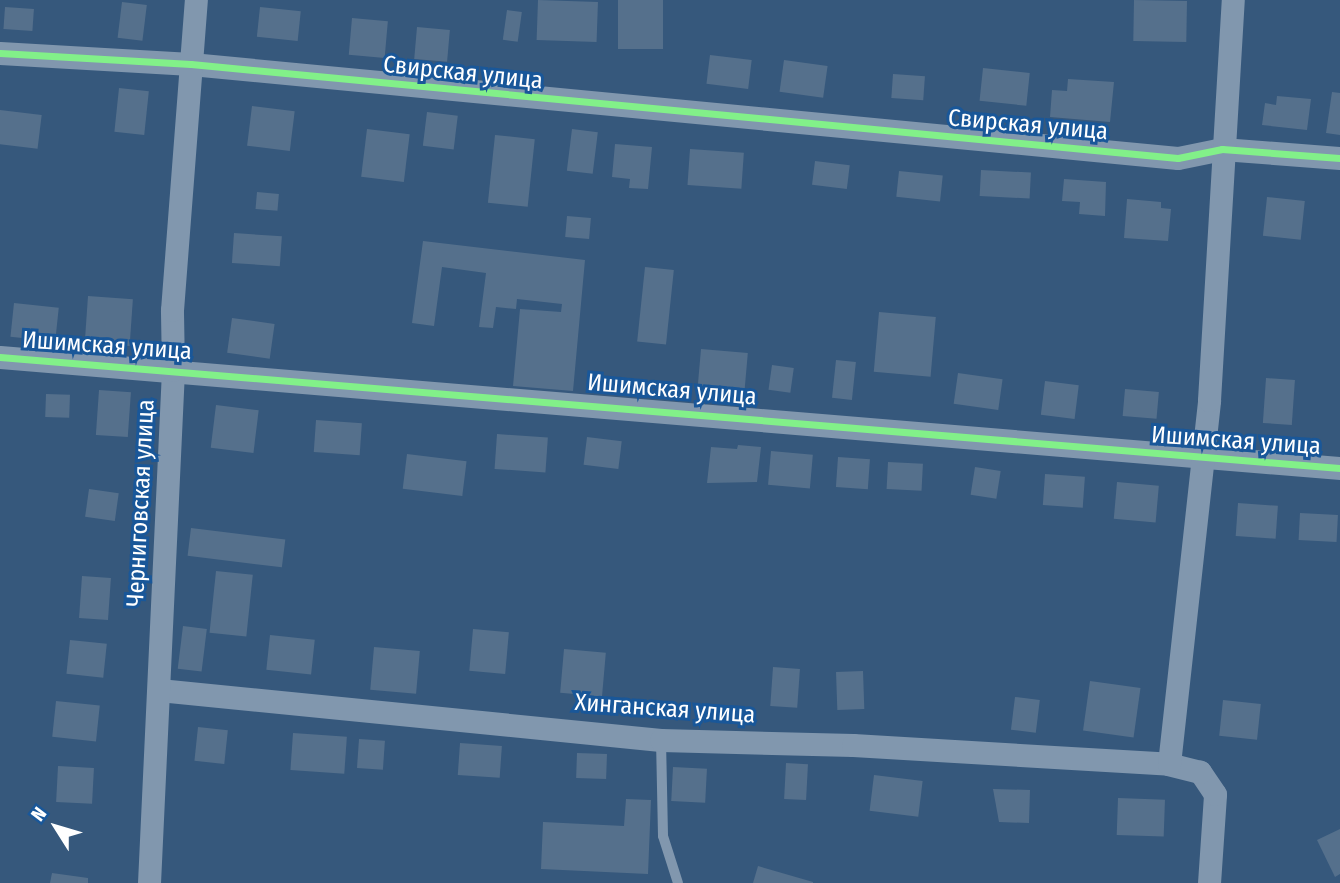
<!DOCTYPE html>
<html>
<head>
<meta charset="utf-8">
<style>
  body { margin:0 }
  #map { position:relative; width:1340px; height:883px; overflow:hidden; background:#36587c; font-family:"Fira Sans Condensed",sans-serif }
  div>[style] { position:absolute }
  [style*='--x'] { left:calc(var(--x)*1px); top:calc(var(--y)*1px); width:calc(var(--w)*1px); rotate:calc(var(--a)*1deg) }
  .building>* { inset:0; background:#55708c; transform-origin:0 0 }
  .lane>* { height:10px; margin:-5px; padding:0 5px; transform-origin:5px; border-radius:5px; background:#8197ae }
  .street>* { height:23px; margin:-11.5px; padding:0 11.5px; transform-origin:11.5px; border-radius:11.5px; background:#8197ae }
  .cycleway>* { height:7px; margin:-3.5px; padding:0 3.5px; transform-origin:3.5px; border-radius:3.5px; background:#82f089 }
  span { translate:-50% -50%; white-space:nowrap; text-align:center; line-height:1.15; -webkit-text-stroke:6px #195799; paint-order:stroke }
  .street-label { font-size:24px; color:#fff }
  .north { position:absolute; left:21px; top:792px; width:70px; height:70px; -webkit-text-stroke:5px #195799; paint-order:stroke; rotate:307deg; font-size:19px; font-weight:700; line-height:28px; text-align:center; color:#fff }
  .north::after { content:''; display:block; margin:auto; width:24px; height:32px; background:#fff; clip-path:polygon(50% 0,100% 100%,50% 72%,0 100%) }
</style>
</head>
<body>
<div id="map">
  <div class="building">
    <i style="left:538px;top:0;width:60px;height:40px;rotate:2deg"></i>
    <i style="left:618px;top:0;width:45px;height:49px"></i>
    <i style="left:1134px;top:0;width:53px;height:41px;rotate:1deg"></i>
    <i style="left:122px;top:2px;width:25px;height:36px;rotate:7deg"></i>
    <i style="left:5px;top:7px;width:29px;height:22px;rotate:4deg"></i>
    <i style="left:260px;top:7px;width:41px;height:30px;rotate:6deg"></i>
    <i style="left:507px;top:10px;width:15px;height:30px;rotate:8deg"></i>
    <i style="left:352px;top:18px;width:36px;height:37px;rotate:5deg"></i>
    <i style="left:417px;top:27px;width:33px;height:32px;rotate:5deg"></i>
    <i style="left:710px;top:55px;width:42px;height:29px;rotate:7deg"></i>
    <i style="left:784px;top:60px;width:44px;height:32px;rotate:8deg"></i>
    <i style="left:983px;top:68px;width:47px;height:33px;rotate:6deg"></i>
    <i style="left:893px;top:74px;width:32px;height:24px;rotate:4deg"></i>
    <i style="clip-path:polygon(1068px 79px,1114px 82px,1110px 122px,1050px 117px,1052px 90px,1067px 91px)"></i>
    <i style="left:119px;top:88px;width:30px;height:44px;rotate:6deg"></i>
    <i style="clip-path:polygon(1332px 92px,1340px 93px,1340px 135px,1326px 133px)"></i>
    <i style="clip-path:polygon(1277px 96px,1311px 99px,1307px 130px,1262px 125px,1265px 103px,1276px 105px)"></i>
    <i style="left:252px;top:106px;width:43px;height:40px;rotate:7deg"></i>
    <i style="left:0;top:110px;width:42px;height:34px;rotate:7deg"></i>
    <i style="left:427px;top:112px;width:31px;height:34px;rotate:7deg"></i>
    <i style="left:367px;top:129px;width:43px;height:48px;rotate:7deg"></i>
    <i style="left:572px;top:129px;width:26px;height:42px;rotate:7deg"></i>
    <i style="left:495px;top:135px;width:40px;height:68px;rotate:6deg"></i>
    <i style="clip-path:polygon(615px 144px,652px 147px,648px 189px,629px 188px,630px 179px,612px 177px)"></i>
    <i style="left:690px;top:149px;width:54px;height:36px;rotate:4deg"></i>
    <i style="left:815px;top:161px;width:35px;height:24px;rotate:7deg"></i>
    <i style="left:981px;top:170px;width:50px;height:26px;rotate:3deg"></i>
    <i style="left:899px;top:171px;width:44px;height:26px;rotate:6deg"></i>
    <i style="clip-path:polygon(1064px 179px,1106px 182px,1105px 216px,1079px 214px,1080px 202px,1062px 201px)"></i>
    <i style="left:257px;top:192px;width:22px;height:17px;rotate:5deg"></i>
    <i style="left:1267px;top:197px;width:38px;height:39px;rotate:6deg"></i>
    <i style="clip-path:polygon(1127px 199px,1161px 202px,1161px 208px,1171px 209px,1168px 241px,1124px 238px)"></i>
    <i style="left:567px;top:216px;width:24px;height:21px;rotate:5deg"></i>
    <i style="left:234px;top:233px;width:48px;height:30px;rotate:4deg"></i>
    <i style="clip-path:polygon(423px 241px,585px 260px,573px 391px,513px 386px,520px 309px,561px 312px,562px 304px,517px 299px,516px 309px,496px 307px,493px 328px,479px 327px,486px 273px,442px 267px,434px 326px,412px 323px)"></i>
    <i style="left:645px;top:267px;width:29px;height:75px;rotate:6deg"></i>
    <i style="left:88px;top:296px;width:45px;height:47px;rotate:4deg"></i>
    <i style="left:14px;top:303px;width:45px;height:34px;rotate:6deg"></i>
    <i style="left:879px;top:312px;width:57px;height:60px;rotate:5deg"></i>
    <i style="left:232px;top:318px;width:43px;height:35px;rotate:8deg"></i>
    <i style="left:701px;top:349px;width:47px;height:39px;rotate:5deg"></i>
    <i style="left:836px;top:360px;width:20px;height:38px;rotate:6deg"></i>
    <i style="left:772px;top:365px;width:22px;height:25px;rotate:8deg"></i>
    <i style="left:958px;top:373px;width:45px;height:31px;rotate:8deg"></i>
    <i style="left:1266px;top:378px;width:29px;height:45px;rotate:4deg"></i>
    <i style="left:1045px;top:381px;width:34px;height:34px;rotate:7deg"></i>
    <i style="left:1125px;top:389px;width:34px;height:27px;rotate:5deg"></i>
    <i style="left:99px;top:390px;width:32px;height:45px;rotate:4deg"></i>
    <i style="left:46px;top:394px;width:24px;height:23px;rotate:2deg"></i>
    <i style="left:216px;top:405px;width:43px;height:43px;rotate:7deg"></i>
    <i style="left:316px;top:420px;width:46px;height:32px;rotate:4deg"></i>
    <i style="left:497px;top:434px;width:51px;height:35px;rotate:4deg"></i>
    <i style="left:587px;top:437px;width:35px;height:28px;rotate:7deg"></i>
    <i style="clip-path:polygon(738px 445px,761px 447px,757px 482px,707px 483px,711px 447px,737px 449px)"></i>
    <i style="left:771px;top:451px;width:42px;height:34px;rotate:5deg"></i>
    <i style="left:407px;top:454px;width:60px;height:35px;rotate:7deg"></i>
    <i style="left:838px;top:457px;width:32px;height:30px;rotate:4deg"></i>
    <i style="left:888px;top:462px;width:35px;height:27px;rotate:3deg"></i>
    <i style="left:975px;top:467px;width:26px;height:28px;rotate:9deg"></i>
    <i style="left:1045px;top:474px;width:40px;height:31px;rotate:4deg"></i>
    <i style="left:1117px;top:482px;width:42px;height:37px;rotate:5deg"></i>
    <i style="left:89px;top:489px;width:30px;height:28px;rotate:8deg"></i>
    <i style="left:1238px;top:503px;width:40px;height:33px;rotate:4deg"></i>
    <i style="left:1300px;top:513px;width:38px;height:27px;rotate:3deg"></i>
    <i style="left:191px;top:528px;width:95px;height:28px;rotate:7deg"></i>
    <i style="left:216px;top:571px;width:37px;height:62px;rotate:6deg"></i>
    <i style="left:82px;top:576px;width:29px;height:42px;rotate:4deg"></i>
    <i style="left:183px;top:626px;width:24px;height:43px;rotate:7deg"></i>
    <i style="left:473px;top:629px;width:36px;height:42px;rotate:5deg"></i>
    <i style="left:270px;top:635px;width:45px;height:35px;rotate:6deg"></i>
    <i style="left:70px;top:640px;width:37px;height:34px;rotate:6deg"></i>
    <i style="left:374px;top:647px;width:46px;height:43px;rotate:5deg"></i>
    <i style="left:564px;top:649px;width:42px;height:44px;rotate:5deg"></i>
    <i style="left:773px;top:667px;width:27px;height:39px;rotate:4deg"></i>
    <i style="left:863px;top:671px;width:38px;height:27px;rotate:88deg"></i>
    <i style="left:1090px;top:681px;width:51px;height:50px;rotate:8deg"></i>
    <i style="left:1015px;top:697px;width:25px;height:33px;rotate:7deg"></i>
    <i style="left:1223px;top:700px;width:38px;height:36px;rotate:6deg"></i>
    <i style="left:56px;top:701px;width:44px;height:36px;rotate:6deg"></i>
    <i style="left:198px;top:727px;width:30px;height:34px;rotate:6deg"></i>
    <i style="left:293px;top:733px;width:54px;height:37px;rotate:4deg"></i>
    <i style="left:359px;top:739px;width:26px;height:29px;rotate:4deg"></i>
    <i style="left:460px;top:743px;width:42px;height:32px;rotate:4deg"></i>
    <i style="left:577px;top:753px;width:30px;height:25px;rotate:2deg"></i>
    <i style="left:786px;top:763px;width:22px;height:36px;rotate:3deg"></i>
    <i style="left:58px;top:766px;width:36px;height:36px;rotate:3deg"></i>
    <i style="left:673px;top:767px;width:34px;height:34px;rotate:3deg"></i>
    <i style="left:874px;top:775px;width:49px;height:36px;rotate:7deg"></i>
    <i style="clip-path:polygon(993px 789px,1030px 790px,1029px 823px,999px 822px)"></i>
    <i style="left:1118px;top:798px;width:47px;height:37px;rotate:2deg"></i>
    <i style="clip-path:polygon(626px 799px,651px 800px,648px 874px,541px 869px,543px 822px,624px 826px)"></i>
    <i style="clip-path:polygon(1340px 829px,1340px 874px,1335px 877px,1317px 840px)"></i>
    <i style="clip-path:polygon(758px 866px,813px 882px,813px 883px,753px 883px)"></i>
    <i style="clip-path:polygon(52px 873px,88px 878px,88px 883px,50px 883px)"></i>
  </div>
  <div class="lane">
    <i style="--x:661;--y:740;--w:96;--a:88.8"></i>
    <i style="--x:663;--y:836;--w:49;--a:72.3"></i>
  </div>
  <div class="street">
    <i style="--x:0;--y:53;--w:191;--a:3.3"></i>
    <i style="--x:191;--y:64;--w:991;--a:5.44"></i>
    <i style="--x:1178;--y:158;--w:45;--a:-11.6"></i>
    <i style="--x:1222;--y:149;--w:118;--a:4.4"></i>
    <i style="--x:0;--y:357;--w:1345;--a:4.74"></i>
    <i style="--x:159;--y:690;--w:504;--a:5.69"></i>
    <i style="--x:661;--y:740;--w:192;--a:1.5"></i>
    <i style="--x:853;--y:745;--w:317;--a:3.4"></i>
    <i style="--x:149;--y:883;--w:514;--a:-87.32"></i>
    <i style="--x:173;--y:370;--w:60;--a:-91"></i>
    <i style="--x:172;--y:310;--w:311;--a:-85.6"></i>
    <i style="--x:1209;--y:883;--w:89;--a:-86.1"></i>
    <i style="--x:1215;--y:794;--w:27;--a:-124"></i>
    <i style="--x:1200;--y:772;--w:32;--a:-166"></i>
    <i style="--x:1169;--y:764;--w:366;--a:-83.7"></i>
    <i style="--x:1209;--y:400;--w:401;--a:-86.6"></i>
  </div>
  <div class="cycleway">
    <i style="--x:0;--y:53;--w:191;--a:3.3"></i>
    <i style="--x:191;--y:64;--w:991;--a:5.44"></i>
    <i style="--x:1178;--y:158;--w:45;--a:-11.6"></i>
    <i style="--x:1222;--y:149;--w:118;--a:4.4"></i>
    <i style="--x:0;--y:357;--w:1345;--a:4.74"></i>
  </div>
  <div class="street-label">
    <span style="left:463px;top:73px;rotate:6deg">Свирская улица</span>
    <span style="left:1028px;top:125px;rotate:5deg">Свирская улица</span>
    <span style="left:107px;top:346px;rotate:4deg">Ишимская улица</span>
    <span style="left:672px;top:390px;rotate:5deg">Ишимская улица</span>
    <span style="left:1236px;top:441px;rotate:4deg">Ишимская улица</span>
    <span style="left:141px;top:503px;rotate:-87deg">Черниговская улица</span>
    <span style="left:665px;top:709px;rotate:4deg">Хинганская улица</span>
  </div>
  <div class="north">N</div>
</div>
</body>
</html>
